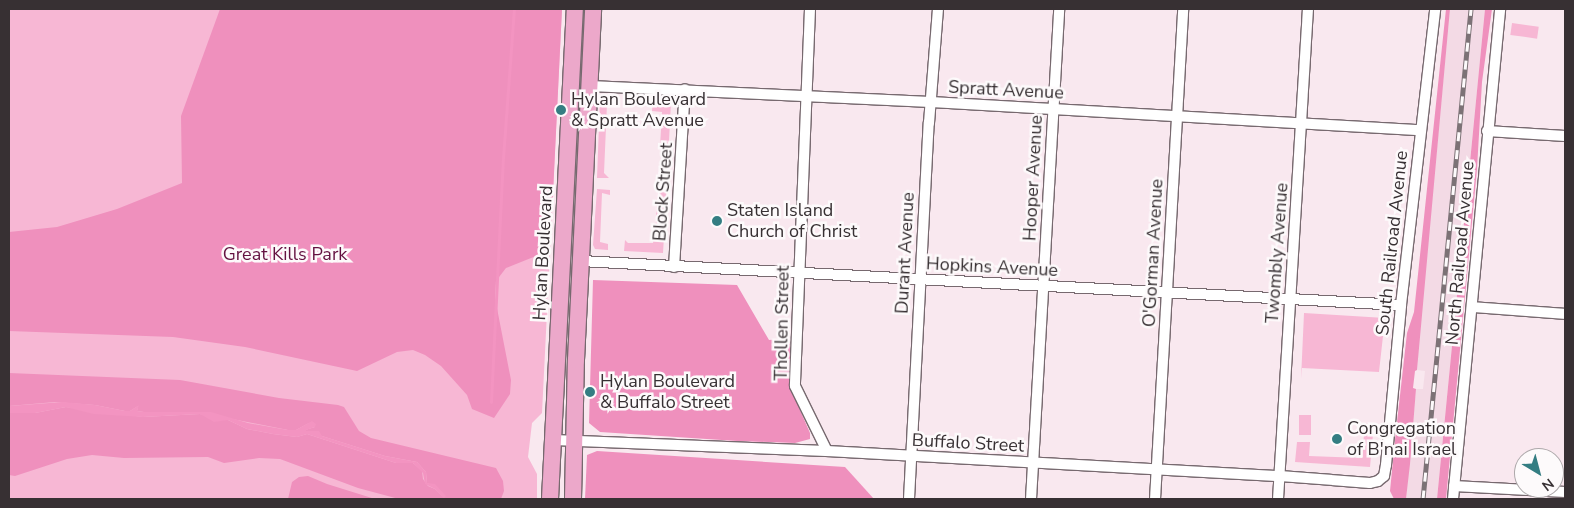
<!DOCTYPE html>
<html>
<head>
<meta charset="utf-8">
<style>
  body { margin:0 }
  #map { position:relative; width:1574px; height:508px; overflow:hidden; background:#f9e8ef; font-family:"Nunito Sans",sans-serif }
  div>[style] { position:absolute }
  [style*='--x'] { left:calc(var(--x)*1px); top:calc(var(--y)*1px); width:calc(var(--w)*1px); rotate:calc(var(--a)*1deg) }
  .built>* { inset:0; background:#f3dae5 }
  .green>* { inset:0; background:#f7b7d4; transform-origin:0 0 }
  .forest>* { inset:0; background:#ef90bd }
  .water>* { inset:0; background:#f394c1 }
  .stream>* { height:3px; margin:-1.5px; padding:0 1.5px; transform-origin:1.5px; border-radius:1.5px; background:#f394c1 }
  .roads { filter:drop-shadow(1px 0 #77696f) drop-shadow(-1px 0 #77696f) drop-shadow(0 1px #77696f) drop-shadow(0 -1px #77696f) }
  .minor>* { height:10px; margin:-5px; padding:0 5px; transform-origin:5px; border-radius:5px; background:#fff }
  .primary>* { height:16px; margin:-8px; padding:0 8px; transform-origin:8px; border-radius:8px; background:#eca8ca }
  .rail>* { height:5px; margin-top:-2.5px; transform-origin:0; background:repeating-linear-gradient(90deg,#fdfafb 0 9px,#7c7276 0 18px); box-sizing:border-box; border-block:1px solid #7c7276 }
  .dots>* { width:14px; height:14px; translate:-50% -50%; box-sizing:border-box; border:2px solid #fdfafb; border-radius:50% }
  span { translate:-50% -50%; white-space:nowrap; text-align:center; line-height:1.15; -webkit-text-stroke:5px #fdfafb; paint-order:stroke }
  .street-label { font-size:18px; color:#373033 }
  .poi-label { font-size:18px; color:#373033 }
  .left { translate:0 -50%; text-align:left }
  .park-label { font-size:18px; color:#641141 }
  .frame { position:absolute; inset:0; border:10px solid #373033; pointer-events:none }
  .north { position:absolute; left:1514px; top:448px; width:50px; height:50px; box-sizing:border-box; background:#fdfafb; border:1px solid #aea9ab; border-radius:50%; rotate:143deg; font-size:14px; font-weight:700; line-height:20px; text-align:center; color:#373033 }
  .north::after { content:''; display:block; margin:auto; width:18px; height:22px; background:#347d82; clip-path:polygon(50% 0,100% 100%,50% 72%,0 100%) }
</style>
</head>
<body>
<div id="map">
  <div class="built">
    <i style="clip-path:polygon(1450px 9px,1485px 9px,1437px 499px,1406px 499px,1416px 389px,1423px 389px,1425px 371px,1417px 370px,1419px 337px)"></i>
  </div>
  <div class="green">
    <i style="clip-path:polygon(9px 9px,562px 9px,542px 413px,532px 423px,528px 457px,537px 474px,537px 499px,9px 499px)"></i>
    <i style="left:1512px;top:23px;width:27px;height:12px;rotate:8deg"></i>
    <i style="clip-path:polygon(600px 98px,617px 99px,616px 107px,607px 104px,604px 173px,609px 178px,597px 178px)"></i>
    <i style="clip-path:polygon(653px 101px,671px 102px,665px 219px,656px 219px,657px 191px,661px 191px,662px 158px,660px 146px,662px 112px,652px 111px)"></i>
    <i style="clip-path:polygon(597px 189px,610px 190px,610px 195px,602px 193px,600px 242px,608px 244px,608px 250px,595px 249px,593px 245px)"></i>
    <i style="clip-path:polygon(656px 221px,665px 221px,663px 253px,624px 251px,625px 240px,628px 243px,653px 243px)"></i>
    <i style="clip-path:polygon(1304px 313px,1385px 318px,1379px 372px,1302px 368px,1301px 379px)"></i>
    <i style="left:1299px;top:415px;width:12px;height:20px"></i>
    <i style="clip-path:polygon(1365px 423px,1374px 423px,1370px 467px,1295px 462px,1297px 442px,1310px 442px,1309px 456px,1362px 458px)"></i>
  </div>
  <div class="forest">
    <i style="clip-path:polygon(220px 9px,562px 9px,551px 235px,548px 244px,536px 256px,506px 268px,496px 281px,495px 298px,511px 380px,510px 394px,494px 418px,472px 409px,467px 395px,441px 366px,425px 355px,413px 350px,397px 352px,357px 371px,245px 347px,173px 337px,9px 331px,9px 232px,57px 227px,117px 209px,182px 183px,181px 116px)"></i>
    <i style="clip-path:polygon(1446px 9px,1450px 9px,1417px 370px,1415px 371px,1413px 388px,1416px 389px,1410px 464px,1406px 499px,1394px 499px,1390px 491px,1395px 440px,1407px 333px,1414px 312px)"></i>
    <i style="clip-path:polygon(1485px 9px,1492px 9px,1482px 82px,1477px 169px,1446px 499px,1437px 499px)"></i>
    <i style="clip-path:polygon(593px 280px,737px 285px,769px 340px,781px 339px,790px 344px,790px 387px,810px 433px,810px 439px,795px 443px,737px 441px,600px 432px,589px 423px)"></i>
    <i style="clip-path:polygon(9px 373px,180px 380px,279px 398px,338px 405px,344px 407px,359px 431px,371px 438px,496px 468px,503px 481px,504px 491px,501px 499px,399px 499px,358px 488px,280px 459px,259px 458px,224px 463px,208px 457px,124px 458px,92px 455px,67px 459px,15px 476px,9px 475px,9px 413px,35px 413px,66px 407px,143px 417px,200px 414px,228px 420px,247px 429px,273px 434px,297px 437px,307px 434px,396px 463px,413px 463px,422px 471px,423px 479px,428px 486px,435px 489px,444px 498px,432px 485px,427px 483px,426px 472px,417px 462px,385px 456px,306px 431px,305px 430px,315px 427px,309px 423px,296px 430px,288px 430px,197px 412px,144px 412px,137px 411px,138px 406px,130px 411px,125px 411px,95px 405px,55px 402px,9px 406px)"></i>
    <i style="clip-path:polygon(597px 451px,845px 467px,874px 499px,585px 499px,587px 455px)"></i>
    <i style="clip-path:polygon(308px 476px,327px 484px,375px 499px,288px 499px,292px 482px,299px 477px)"></i>
  </div>
  <div class="water">
    <i style="clip-path:polygon(63px 402px,95px 405px,125px 411px,130px 411px,139px 405px,137px 411px,144px 412px,211px 412px,248px 423px,288px 430px,296px 430px,312px 421px,316px 424px,315px 427px,306px 430px,306px 431px,319px 431px,322px 436px,385px 456px,417px 462px,426px 472px,427px 483px,435px 484px,446px 496px,444px 498px,435px 489px,425px 484px,423px 473px,413px 463px,396px 463px,307px 434px,297px 437px,273px 434px,247px 429px,228px 420px,214px 422px,200px 414px,143px 417px,94px 414px,66px 407px,35px 413px,9px 413px,9px 406px)"></i>
  </div>
  <div class="stream">
    <i style="--x:491;--y:402;--w:244;--a:-87.2"></i>
    <i style="--x:503;--y:158;--w:149;--a:-85.8"></i>
  </div>
  <div class="roads">
    <div class="minor">
      <i style="--x:810;--y:9;--w:377;--a:92.3"></i>
      <i style="--x:795;--y:386;--w:72;--a:63.8"></i>
      <i style="--x:590;--y:86;--w:341;--a:2.7"></i>
      <i style="--x:931;--y:102;--w:490;--a:3.3"></i>
      <i style="--x:1487;--y:131;--w:78;--a:3.7"></i>
      <i style="--x:581;--y:261;--w:821;--a:3.07"></i>
      <i style="--x:674;--y:267;--w:178;--a:-86.5"></i>
      <i style="--x:1472;--y:307;--w:93;--a:4.3"></i>
      <i style="--x:553;--y:440;--w:274;--a:2.3"></i>
      <i style="--x:827;--y:451;--w:454;--a:3.2"></i>
      <i style="--x:1280;--y:476;--w:90;--a:4.4"></i>
      <i style="--x:1370;--y:483;--w:8;--a:-14"></i>
      <i style="--x:1378;--y:481;--w:8;--a:-40"></i>
      <i style="--x:1384;--y:476;--w:11;--a:-80"></i>
      <i style="--x:1386;--y:465;--w:161;--a:-84.6"></i>
      <i style="--x:1401;--y:305;--w:298;--a:-83.4"></i>
      <i style="--x:1454;--y:486;--w:111;--a:3.1"></i>
      <i style="--x:909;--y:499;--w:377;--a:-87"></i>
      <i style="--x:929;--y:123;--w:114;--a:-85.5"></i>
      <i style="--x:1031;--y:499;--w:491;--a:-86.7"></i>
      <i style="--x:1155;--y:499;--w:491;--a:-86.7"></i>
      <i style="--x:1278;--y:499;--w:491;--a:-86.5"></i>
      <i style="--x:1453;--y:499;--w:492;--a:-84.5"></i>
    </div>
    <div class="primary">
      <i style="--x:550;--y:499;--w:491;--a:-87.1"></i>
      <i style="--x:573;--y:499;--w:139;--a:-88.8"></i>
      <i style="--x:576;--y:360;--w:351;--a:-87.2"></i>
    </div>
  </div>
  <div class="rail">
    <i style="--x:1423;--y:499;--w:492;--a:-84.4"></i>
  </div>
  <div class="dots">
    <i style="left:561px;top:110px;background:#347d82"></i>
    <i style="left:717px;top:221px;background:#347d82"></i>
    <i style="left:590px;top:392px;background:#347d82"></i>
    <i style="left:1337px;top:439px;background:#347d82"></i>
  </div>
  <div class="street-label">
    <span style="left:1006px;top:90px;rotate:3deg">Spratt Avenue</span>
    <span style="left:1033px;top:178px;rotate:-87deg">Hooper Avenue</span>
    <span style="left:663px;top:192px;rotate:-86deg">Block Street</span>
    <span style="left:1392px;top:243px;rotate:-84deg">South Railroad Avenue</span>
    <span style="left:543px;top:253px;rotate:-87deg">Hylan Boulevard</span>
    <span style="left:905px;top:253px;rotate:-87deg">Durant Avenue</span>
    <span style="left:1153px;top:253px;rotate:-87deg">O'Gorman Avenue</span>
    <span style="left:1277px;top:253px;rotate:-86deg">Twombly Avenue</span>
    <span style="left:1460px;top:253px;rotate:-85deg">North Railroad Avenue</span>
    <span style="left:992px;top:267px;rotate:3deg">Hopkins Avenue</span>
    <span style="left:782px;top:323px;rotate:-89deg">Thollen Street</span>
    <span style="left:968px;top:443px;rotate:3deg">Buffalo Street</span>
  </div>
  <div class="poi-label">
    <span class="left" style="left:571px;top:110px">Hylan Boulevard<br>&amp; Spratt Avenue</span>
    <span class="left" style="left:727px;top:221px">Staten Island<br>Church of Christ</span>
    <span class="left" style="left:600px;top:392px">Hylan Boulevard<br>&amp; Buffalo Street</span>
    <span class="left" style="left:1347px;top:439px">Congregation<br>of B'nai Israel</span>
  </div>
  <div class="park-label">
    <span style="left:285px;top:254px">Great Kills Park</span>
  </div>
  <div class="frame"></div>
  <div class="north">N</div>
</div>
</body>
</html>
